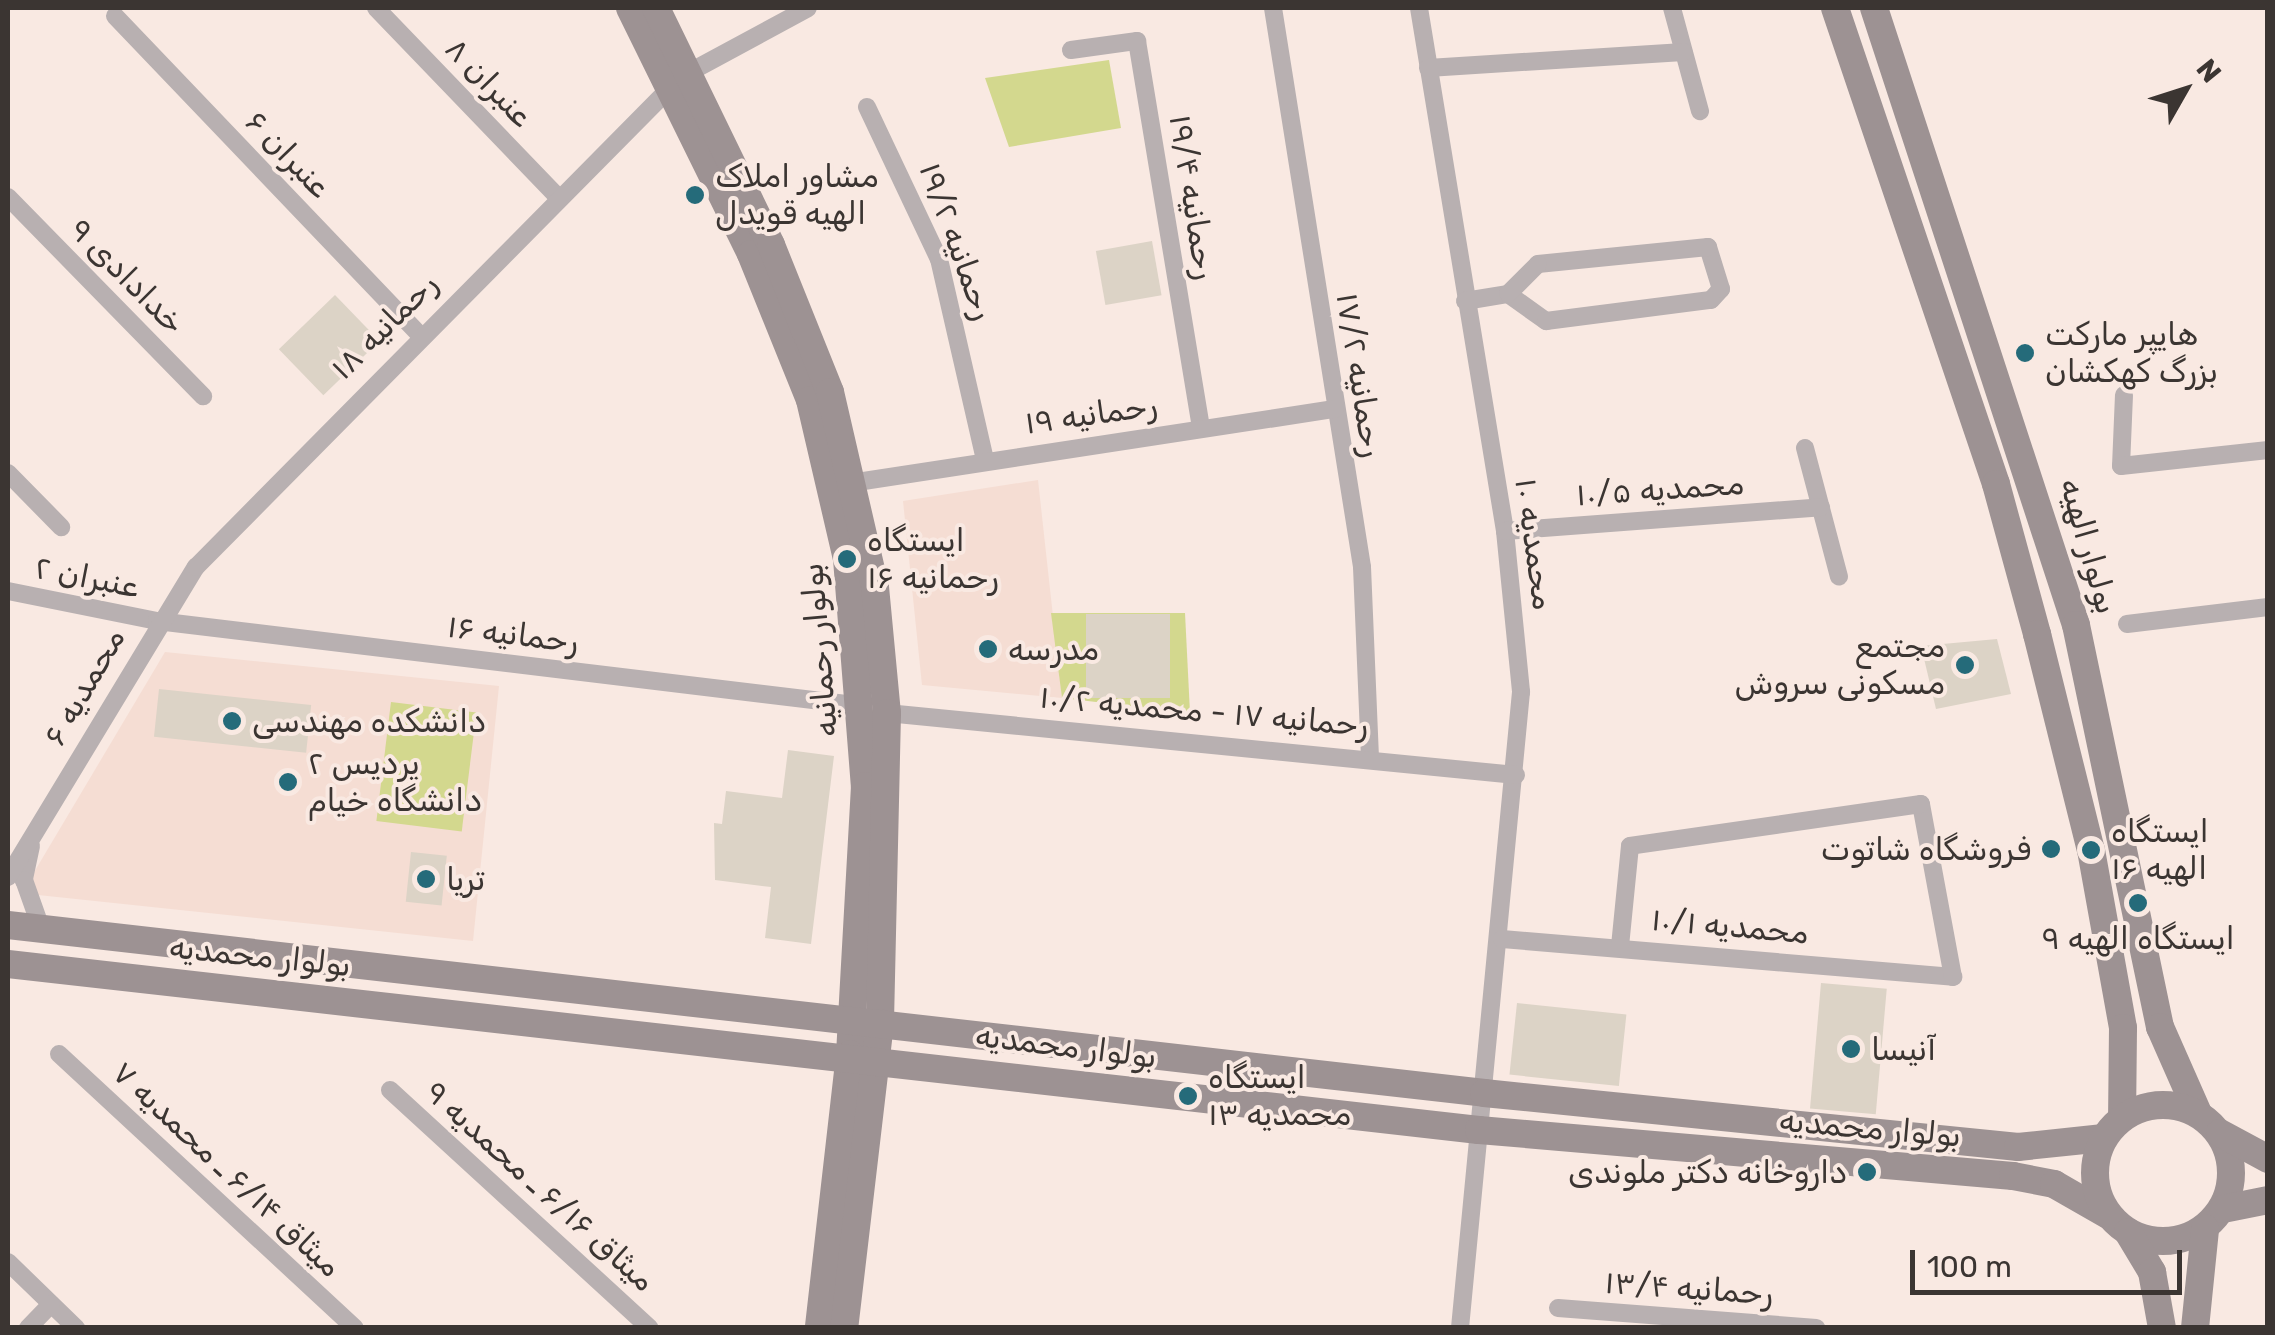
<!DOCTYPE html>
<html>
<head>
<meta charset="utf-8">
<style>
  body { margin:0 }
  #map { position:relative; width:2275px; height:1335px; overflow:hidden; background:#f9e9e2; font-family:Rubik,Cairo,sans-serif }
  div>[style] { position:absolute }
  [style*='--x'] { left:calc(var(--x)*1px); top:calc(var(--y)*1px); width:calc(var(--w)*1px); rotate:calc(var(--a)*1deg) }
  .built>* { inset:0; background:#f5ddd3 }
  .green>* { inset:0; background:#d3d88e; transform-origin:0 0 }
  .building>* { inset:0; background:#dcd3c6; transform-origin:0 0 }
  .minor>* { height:18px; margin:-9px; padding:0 9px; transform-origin:9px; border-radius:9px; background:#b8b0b1 }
  .secondary>* { height:28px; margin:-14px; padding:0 14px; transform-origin:14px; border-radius:14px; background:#9d9293 }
  .secondary>.ring { margin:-14px; padding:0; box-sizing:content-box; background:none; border:28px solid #9d9293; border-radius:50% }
  .dots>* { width:28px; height:28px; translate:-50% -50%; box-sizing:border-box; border:5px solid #f9e9e2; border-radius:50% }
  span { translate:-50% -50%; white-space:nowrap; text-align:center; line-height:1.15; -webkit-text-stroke:8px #f9e9e2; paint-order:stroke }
  .street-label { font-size:32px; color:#3b3532 }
  .poi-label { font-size:32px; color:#3b3532 }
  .left { translate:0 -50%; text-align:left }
  .right { translate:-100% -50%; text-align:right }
  .frame { position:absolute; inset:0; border:10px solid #3b3532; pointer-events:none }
  .north { position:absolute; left:2135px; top:40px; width:100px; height:100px; -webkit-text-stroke:8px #f9e9e2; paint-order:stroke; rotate:51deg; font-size:28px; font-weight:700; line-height:40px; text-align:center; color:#3b3532 }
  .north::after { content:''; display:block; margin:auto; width:35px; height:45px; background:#3b3532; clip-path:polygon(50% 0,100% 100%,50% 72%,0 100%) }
  .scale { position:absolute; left:1910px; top:1250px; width:272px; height:45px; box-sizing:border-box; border:5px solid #3b3532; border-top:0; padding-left:12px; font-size:30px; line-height:35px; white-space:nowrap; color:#3b3532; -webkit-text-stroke:8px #f9e9e2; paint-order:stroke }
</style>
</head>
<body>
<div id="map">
  <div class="built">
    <i style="clip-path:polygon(1038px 480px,1062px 698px,922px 685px,903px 501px)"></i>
    <i style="clip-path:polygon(165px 652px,499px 686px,473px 941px,38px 895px,30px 879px)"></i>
  </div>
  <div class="green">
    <i style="clip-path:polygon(1109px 60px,1121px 128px,1009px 147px,985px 78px)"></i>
    <i style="clip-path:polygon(1051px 613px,1185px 613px,1190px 713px,1062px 698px)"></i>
    <i style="left:391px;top:702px;width:86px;height:120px;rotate:7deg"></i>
  </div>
  <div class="building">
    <i style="left:1152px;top:241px;width:55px;height:57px;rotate:80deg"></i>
    <i style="left:335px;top:295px;width:64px;height:78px;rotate:46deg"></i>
    <i style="left:1170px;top:614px;width:84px;height:84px;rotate:90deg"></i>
    <i style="clip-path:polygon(1997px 639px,2011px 694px,1936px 709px,1921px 646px)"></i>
    <i style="left:159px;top:689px;width:153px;height:48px;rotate:6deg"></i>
    <i style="clip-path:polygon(788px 750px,834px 756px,811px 944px,765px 938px,771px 887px,715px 880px,714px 823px,722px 824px,726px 791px,782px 798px)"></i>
    <i style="left:411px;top:852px;width:36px;height:50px;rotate:6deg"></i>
    <i style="left:1821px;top:983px;width:66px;height:126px;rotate:5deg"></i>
    <i style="left:1517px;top:1003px;width:110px;height:72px;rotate:6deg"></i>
  </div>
  <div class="minor">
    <i style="--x:376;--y:8;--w:264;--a:46.1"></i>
    <i style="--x:1273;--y:8;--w:566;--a:80.95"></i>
    <i style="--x:1362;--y:567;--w:188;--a:87.6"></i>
    <i style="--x:1419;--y:8;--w:530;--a:80.66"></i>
    <i style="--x:1505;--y:531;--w:162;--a:84.3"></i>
    <i style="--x:1521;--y:692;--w:639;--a:95.48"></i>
    <i style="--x:1672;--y:8;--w:107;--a:74.8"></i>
    <i style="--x:115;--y:16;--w:439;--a:46.3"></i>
    <i style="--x:1071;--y:50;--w:67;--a:-7.8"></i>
    <i style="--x:1137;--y:41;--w:393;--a:80.6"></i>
    <i style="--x:1428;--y:68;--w:256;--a:-3.6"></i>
    <i style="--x:688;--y:73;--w:136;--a:-28.4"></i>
    <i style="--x:867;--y:107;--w:168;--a:64.7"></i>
    <i style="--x:939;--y:259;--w:206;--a:77.1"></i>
    <i style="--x:8;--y:197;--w:279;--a:45.6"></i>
    <i style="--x:1465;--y:301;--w:44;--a:-9.2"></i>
    <i style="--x:1508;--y:294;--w:47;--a:35.4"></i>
    <i style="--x:1546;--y:321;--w:166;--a:-7.3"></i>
    <i style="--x:1711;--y:300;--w:15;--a:-48"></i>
    <i style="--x:1721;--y:289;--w:44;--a:-107.2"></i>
    <i style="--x:1708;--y:247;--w:171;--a:174.3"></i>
    <i style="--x:1538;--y:264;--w:42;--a:135"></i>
    <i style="--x:2124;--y:395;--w:71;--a:92.4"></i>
    <i style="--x:2121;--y:466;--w:148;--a:-6.2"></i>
    <i style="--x:1805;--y:448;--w:133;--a:75.2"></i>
    <i style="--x:8;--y:473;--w:76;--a:45.5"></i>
    <i style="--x:857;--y:482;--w:483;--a:-8.7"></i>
    <i style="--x:1505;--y:531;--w:317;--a:-4.3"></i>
    <i style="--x:8;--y:591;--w:152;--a:11.4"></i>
    <i style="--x:157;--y:621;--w:711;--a:6.87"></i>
    <i style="--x:2127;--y:624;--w:142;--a:-6.9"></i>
    <i style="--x:887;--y:713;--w:632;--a:5.63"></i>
    <i style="--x:31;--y:846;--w:35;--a:102"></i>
    <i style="--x:24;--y:880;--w:51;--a:70.5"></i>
    <i style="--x:8;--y:877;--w:363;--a:-58.8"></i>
    <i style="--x:196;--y:567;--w:674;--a:-45.3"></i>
    <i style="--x:1502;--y:939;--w:453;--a:4.8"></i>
    <i style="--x:1953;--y:977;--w:176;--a:-100.5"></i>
    <i style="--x:1921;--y:804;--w:294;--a:171.8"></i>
    <i style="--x:1630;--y:846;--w:100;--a:95.7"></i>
    <i style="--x:59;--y:1054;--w:403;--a:42.8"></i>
    <i style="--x:390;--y:1090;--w:352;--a:42.5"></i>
    <i style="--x:8;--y:1262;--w:95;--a:44.1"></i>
    <i style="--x:1558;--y:1308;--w:259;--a:4.4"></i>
    <i style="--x:28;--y:1328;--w:33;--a:-46"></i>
  </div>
  <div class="secondary">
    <i style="--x:630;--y:8;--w:274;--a:63.8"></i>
    <i style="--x:751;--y:254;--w:157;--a:68"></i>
    <i style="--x:810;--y:400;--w:163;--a:76.9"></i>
    <i style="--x:847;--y:559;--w:228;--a:85.5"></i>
    <i style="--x:865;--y:786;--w:268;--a:93.2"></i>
    <i style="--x:850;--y:1054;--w:276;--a:96.5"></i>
    <i style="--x:656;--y:8;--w:263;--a:64.1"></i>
    <i style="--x:771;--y:245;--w:158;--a:68.1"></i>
    <i style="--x:830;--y:392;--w:200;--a:77"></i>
    <i style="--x:875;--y:587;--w:127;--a:84.6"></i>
    <i style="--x:887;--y:713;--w:310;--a:91.3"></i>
    <i style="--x:880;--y:1023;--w:307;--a:96.7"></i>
    <i style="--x:1835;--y:8;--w:502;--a:71.31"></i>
    <i style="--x:1996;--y:484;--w:156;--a:74.7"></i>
    <i style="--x:2037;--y:634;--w:223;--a:76"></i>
    <i style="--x:2091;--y:850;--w:181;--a:79.8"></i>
    <i style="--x:2123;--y:1028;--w:90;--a:90.6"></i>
    <i style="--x:1874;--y:8;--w:649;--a:71.87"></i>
    <i style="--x:2076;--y:625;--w:411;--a:78.2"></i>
    <i style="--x:2160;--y:1027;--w:94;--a:66.2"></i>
    <i style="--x:8;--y:925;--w:1486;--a:6.49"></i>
    <i style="--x:1484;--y:1093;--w:537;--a:5.77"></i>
    <i style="--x:2018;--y:1147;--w:86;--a:-6"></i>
    <i style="--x:8;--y:964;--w:1480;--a:6.44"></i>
    <i style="--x:1479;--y:1130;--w:536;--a:4.92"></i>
    <i style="--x:2013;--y:1176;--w:42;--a:11"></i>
    <i style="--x:2054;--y:1184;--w:62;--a:29.9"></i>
    <i class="ring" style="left:2095px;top:1105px;width:108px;height:108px"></i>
    <i style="--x:2220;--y:1133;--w:55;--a:28.4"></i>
    <i style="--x:2223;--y:1209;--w:46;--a:-11.3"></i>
    <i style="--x:2128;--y:1232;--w:47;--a:59"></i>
    <i style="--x:2152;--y:1272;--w:57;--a:79.9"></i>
    <i style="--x:2195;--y:1328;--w:100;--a:-84.2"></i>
  </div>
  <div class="dots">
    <i style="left:695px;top:195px;background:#256b7a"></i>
    <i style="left:2025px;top:353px;background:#256b7a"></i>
    <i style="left:847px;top:559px;background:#256b7a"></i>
    <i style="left:988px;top:649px;background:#256b7a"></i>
    <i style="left:1965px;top:665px;background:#256b7a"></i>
    <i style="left:232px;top:721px;background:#256b7a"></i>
    <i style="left:288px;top:782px;background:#256b7a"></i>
    <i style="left:2051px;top:849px;background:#256b7a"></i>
    <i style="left:2091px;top:850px;background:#256b7a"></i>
    <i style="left:426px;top:879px;background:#256b7a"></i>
    <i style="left:2138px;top:903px;background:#256b7a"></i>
    <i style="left:1851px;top:1049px;background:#256b7a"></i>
    <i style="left:1188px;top:1096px;background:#256b7a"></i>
    <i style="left:1867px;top:1172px;background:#256b7a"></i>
  </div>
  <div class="street-label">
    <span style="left:489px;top:82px;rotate:46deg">عنبران ۸</span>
    <span style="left:288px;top:154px;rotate:46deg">عنبران ۶</span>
    <span style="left:1193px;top:197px;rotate:81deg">رحمانیه ۱۹/۴</span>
    <span style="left:957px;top:241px;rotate:70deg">رحمانیه ۱۹/۲</span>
    <span style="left:127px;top:276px;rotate:45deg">خدادادی ۹</span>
    <span style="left:384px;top:326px;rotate:-45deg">رحمانیه ۱۸</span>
    <span style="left:1360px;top:375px;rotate:81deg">رحمانیه ۱۷/۲</span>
    <span style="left:1091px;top:414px;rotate:-8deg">رحمانیه ۱۹</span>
    <span style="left:1660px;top:489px;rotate:-4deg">محمدیه ۱۰/۵</span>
    <span style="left:1535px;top:544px;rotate:82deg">محمدیه ۱۰</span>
    <span style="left:2089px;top:546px;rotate:74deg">بولوار الهیه</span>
    <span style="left:87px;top:577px;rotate:11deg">عنبران ۲</span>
    <span style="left:513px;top:634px;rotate:7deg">رحمانیه ۱۶</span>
    <span style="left:819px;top:650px;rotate:-95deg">بولوار رحمانیه</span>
    <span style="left:84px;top:687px;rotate:-60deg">محمدیه ۶</span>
    <span style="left:1204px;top:711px;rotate:5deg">رحمانیه ۱۷ - محمدیه ۱۰/۲</span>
    <span style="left:1730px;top:926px;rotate:5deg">محمدیه ۱۰/۱</span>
    <span style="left:260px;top:956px;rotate:6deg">بولوار محمدیه</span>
    <span style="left:1066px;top:1046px;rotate:7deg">بولوار محمدیه</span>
    <span style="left:1870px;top:1128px;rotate:5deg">بولوار محمدیه</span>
    <span style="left:227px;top:1169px;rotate:43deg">میثاق ۶/۱۴ ـ محمدیه ۷</span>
    <span style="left:540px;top:1186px;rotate:42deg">میثاق ۶/۱۶ ـ محمدیه ۹</span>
    <span style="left:1689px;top:1288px;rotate:4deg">رحمانیه ۱۳/۴</span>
  </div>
  <div class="poi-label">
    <span class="left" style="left:715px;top:195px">مشاور املاک<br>الهیه قویدل</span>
    <span class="left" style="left:2045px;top:353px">هایپر مارکت<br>بزرگ کهکشان</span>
    <span class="left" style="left:867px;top:559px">ایستگاه<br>رحمانیه ۱۶</span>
    <span class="right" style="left:1945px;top:665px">مجتمع<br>مسکونی سروش</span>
    <span class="left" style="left:1008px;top:649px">مدرسه</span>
    <span class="left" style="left:252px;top:721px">دانشکده مهندسی</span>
    <span class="left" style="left:308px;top:782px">پردیس ۲<br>دانشگاه خیام</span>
    <span class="left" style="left:2111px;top:850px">ایستگاه<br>الهیه ۱۶</span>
    <span class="right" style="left:2031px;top:849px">فروشگاه شاتوت</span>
    <span class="left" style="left:446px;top:879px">تریا</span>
    <span style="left:2138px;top:938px">ایستگاه الهیه ۹</span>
    <span class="left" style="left:1871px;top:1049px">آنیسا</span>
    <span class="left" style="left:1208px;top:1096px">ایستگاه<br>محمدیه ۱۳</span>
    <span class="right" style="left:1847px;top:1172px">داروخانه دکتر ملوندی</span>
  </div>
  <div class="frame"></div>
  <div class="north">N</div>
  <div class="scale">100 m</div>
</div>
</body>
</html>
